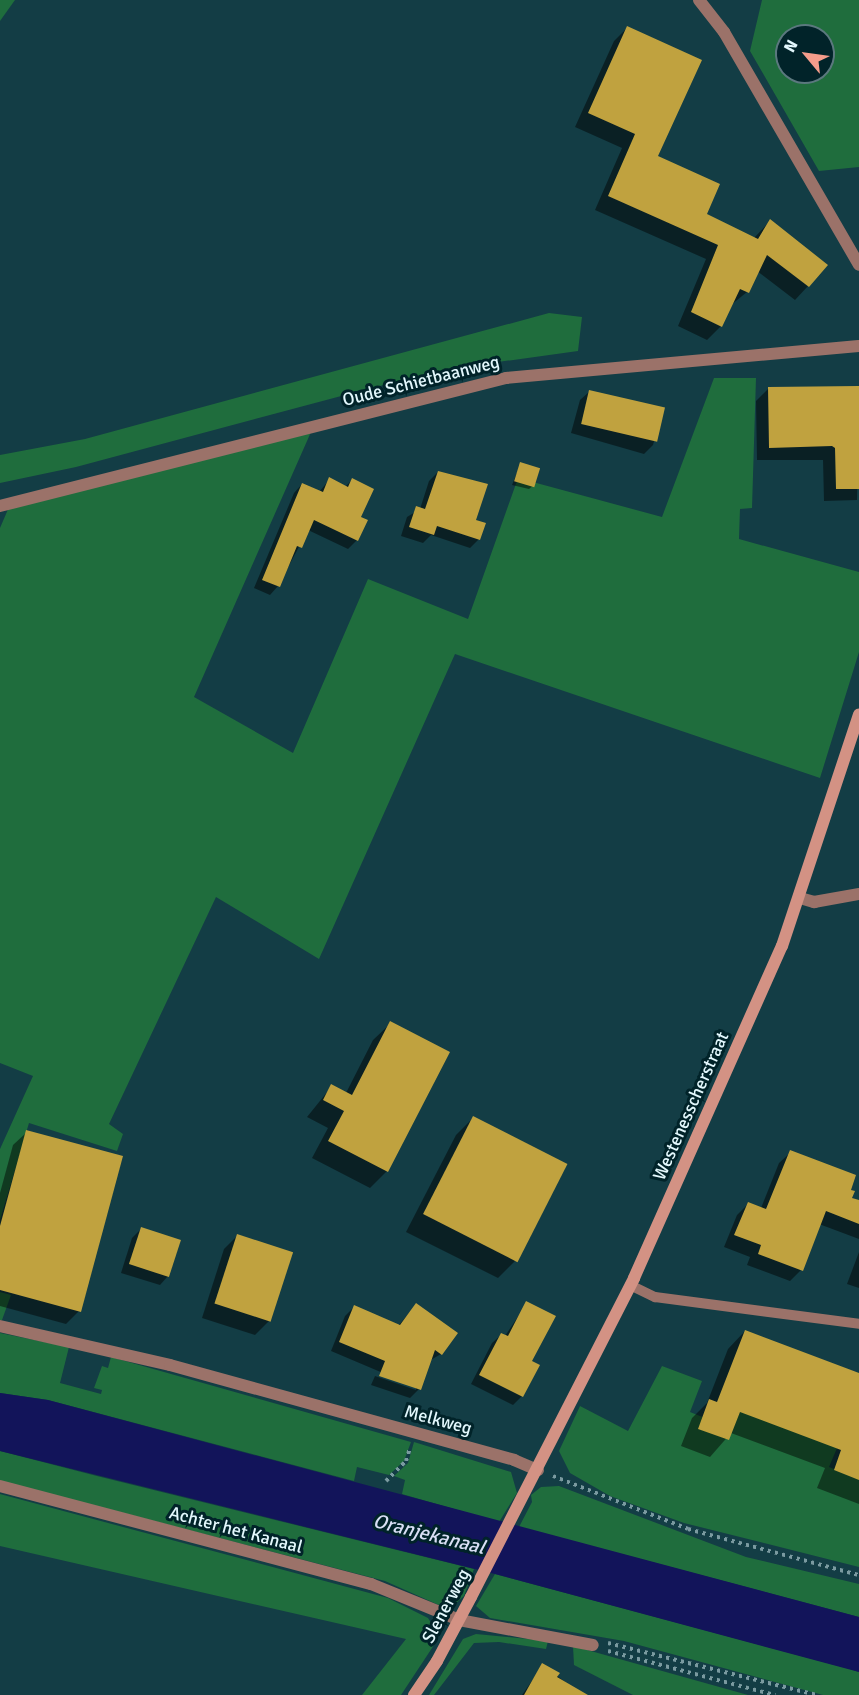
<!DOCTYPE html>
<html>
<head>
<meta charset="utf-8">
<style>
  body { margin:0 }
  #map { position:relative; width:859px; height:1695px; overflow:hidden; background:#133d45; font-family:Signika,sans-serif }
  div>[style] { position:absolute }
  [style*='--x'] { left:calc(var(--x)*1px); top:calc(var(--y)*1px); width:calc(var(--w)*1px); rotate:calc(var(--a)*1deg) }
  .green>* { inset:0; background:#1f6d3d }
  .water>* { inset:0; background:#12145a }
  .shadow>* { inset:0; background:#0007 }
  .building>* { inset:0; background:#c0a23f; transform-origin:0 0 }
  .path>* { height:4px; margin-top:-2px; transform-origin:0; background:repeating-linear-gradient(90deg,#7a9aa0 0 3px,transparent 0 7.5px) }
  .lane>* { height:10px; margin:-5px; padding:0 5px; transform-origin:5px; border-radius:5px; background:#9b7269 }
  .street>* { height:12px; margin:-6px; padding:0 6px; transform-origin:6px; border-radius:6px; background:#9b7269 }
  .secondary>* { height:12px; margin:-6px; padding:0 6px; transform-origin:6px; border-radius:6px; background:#d39284 }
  span { translate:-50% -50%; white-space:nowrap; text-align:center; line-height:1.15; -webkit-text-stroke:6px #012329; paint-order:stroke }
  .street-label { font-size:18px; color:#e3f8fd }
  .water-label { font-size:20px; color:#d9dff5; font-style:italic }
  .north { position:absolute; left:775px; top:24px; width:60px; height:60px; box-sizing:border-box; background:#012329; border:2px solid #5b787e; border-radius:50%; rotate:299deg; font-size:16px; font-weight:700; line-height:24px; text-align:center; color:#e3f8fd }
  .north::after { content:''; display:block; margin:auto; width:21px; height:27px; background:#f49d8b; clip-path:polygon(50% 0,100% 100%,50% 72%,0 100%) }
</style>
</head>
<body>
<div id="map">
  <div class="green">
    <i style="clip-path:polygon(0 0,15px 0,0 21px)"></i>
    <i style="clip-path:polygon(evenodd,762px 0,859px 0,859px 167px,819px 171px,750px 51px,762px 0,787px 36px,823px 36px,823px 72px,787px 72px,787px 36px)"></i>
    <i style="clip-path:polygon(549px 313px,582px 317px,578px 351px,469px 366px,375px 387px,76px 467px,0 483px,0 455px,85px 439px)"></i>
    <i style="clip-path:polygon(714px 378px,756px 378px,752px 508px,740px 509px,739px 539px,859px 572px,859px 652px,820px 778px,455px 654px,319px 959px,216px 897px,109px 1124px,123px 1134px,117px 1151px,29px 1123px,0 1220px,0 1149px,33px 1076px,0 1063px,0 528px,9px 507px,311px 432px,194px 697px,293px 753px,368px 579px,468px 619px,518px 478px,662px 517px)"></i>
    <i style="clip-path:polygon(0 1292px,11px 1295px,2px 1320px,0 1320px)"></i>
    <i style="clip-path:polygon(0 1333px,69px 1347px,60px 1383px,101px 1394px,102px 1390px,94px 1388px,102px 1366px,108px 1368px,111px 1357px,411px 1442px,404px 1461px,389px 1475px,357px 1467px,354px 1481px,48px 1400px,0 1393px)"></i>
    <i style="clip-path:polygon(662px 1366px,702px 1381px,690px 1412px,715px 1422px,726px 1396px,840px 1441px,829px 1467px,859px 1479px,859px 1567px,684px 1523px,610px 1496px,570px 1473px,559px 1451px,580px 1406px,628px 1431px)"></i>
    <i style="clip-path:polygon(414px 1442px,511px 1472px,517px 1493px,499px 1522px,402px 1494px,405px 1480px,394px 1476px,408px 1463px)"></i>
    <i style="clip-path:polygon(0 1451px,97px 1476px,474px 1569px,464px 1596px,453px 1606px,441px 1606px,385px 1581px,0 1481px)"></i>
    <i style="clip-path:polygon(559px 1486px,746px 1557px,859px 1584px,859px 1617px,519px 1527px,532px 1502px,531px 1495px,541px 1487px)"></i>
    <i style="clip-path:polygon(0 1494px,388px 1598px,428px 1618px,437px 1632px,436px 1642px,401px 1695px,362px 1695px,406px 1639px,0 1546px)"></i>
    <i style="clip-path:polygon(495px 1574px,850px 1669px,859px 1672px,859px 1695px,823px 1695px,624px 1641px,490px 1618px,476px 1606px)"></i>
    <i style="clip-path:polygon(476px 1634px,548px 1641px,546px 1649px,499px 1642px,474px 1643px,434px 1695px,429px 1695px,463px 1639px)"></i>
    <i style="clip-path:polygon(573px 1646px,748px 1695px,633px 1695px,574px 1665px)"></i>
  </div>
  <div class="water">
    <i style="clip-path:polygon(0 1393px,48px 1400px,859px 1617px,859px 1672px,495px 1574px,0 1451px)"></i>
  </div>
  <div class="shadow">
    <i style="clip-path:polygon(627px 28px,657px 157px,705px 215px,754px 238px,770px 221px,808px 286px,795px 300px,757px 271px,747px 292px,731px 305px,721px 326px,707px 340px,678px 326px,706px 259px,595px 210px,622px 148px,575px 127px,614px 41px)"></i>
    <i style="clip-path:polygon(859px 388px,857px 500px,824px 501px,823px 460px,757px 460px,756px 401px,768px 389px)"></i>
    <i style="clip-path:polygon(589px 392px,663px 409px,653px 445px,644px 454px,571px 433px,580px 400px)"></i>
    <i style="clip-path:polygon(521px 463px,534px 485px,529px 489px,512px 485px)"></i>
    <i style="clip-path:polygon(438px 472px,474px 521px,479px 539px,470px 548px,431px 535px,423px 543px,401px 536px,407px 517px,420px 509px,429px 481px)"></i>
    <i style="clip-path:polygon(330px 479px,345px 487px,352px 480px,359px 517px,357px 540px,348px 549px,308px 530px,278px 586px,270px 595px,254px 588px,294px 493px,302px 484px,319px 492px)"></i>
    <i style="clip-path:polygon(391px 1023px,387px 1171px,370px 1188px,312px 1158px,328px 1128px,307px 1117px,332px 1086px,346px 1093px,373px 1040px)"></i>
    <i style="clip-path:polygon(473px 1118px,515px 1261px,498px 1278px,406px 1232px,456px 1135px)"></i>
    <i style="clip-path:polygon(27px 1132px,79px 1311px,66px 1324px,0 1306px,0 1193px,13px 1145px)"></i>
    <i style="clip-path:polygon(791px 1152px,849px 1190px,850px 1199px,859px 1202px,859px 1239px,819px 1224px,801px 1270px,790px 1281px,747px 1265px,750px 1257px,724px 1247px,737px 1215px,748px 1204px,761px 1208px,779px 1163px)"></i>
    <i style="clip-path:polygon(141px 1229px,168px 1276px,160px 1285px,121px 1273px,132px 1238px)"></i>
    <i style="clip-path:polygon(238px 1235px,269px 1321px,255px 1335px,202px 1318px,224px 1249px)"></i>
    <i style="clip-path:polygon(859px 1252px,859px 1288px,847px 1284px)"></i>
    <i style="clip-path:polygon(527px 1303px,530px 1362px,522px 1396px,513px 1405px,471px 1384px,492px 1343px,501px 1335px,505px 1336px)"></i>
    <i style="clip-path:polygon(416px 1305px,456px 1333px,441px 1354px,429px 1361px,419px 1389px,410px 1398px,371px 1385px,375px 1376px,416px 1390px,416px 1387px,331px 1351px,345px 1316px,354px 1307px,398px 1326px)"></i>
    <i style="clip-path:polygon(745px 1331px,859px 1375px,859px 1504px,817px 1488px,825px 1468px,731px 1433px,710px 1457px,681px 1446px,692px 1418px,707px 1403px,728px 1349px)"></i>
    <i style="clip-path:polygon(543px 1665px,569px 1685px,563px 1695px,522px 1695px)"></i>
  </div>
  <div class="building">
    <i style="clip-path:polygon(627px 26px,702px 60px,658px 156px,720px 184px,707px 214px,758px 239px,770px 219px,828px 265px,809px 287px,767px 255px,749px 293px,740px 289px,722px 327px,691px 312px,718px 245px,608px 196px,635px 134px,588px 113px)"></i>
    <i style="clip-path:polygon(859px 386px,859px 489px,836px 489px,835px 448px,832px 446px,769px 448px,768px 387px)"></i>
    <i style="left:589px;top:390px;width:78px;height:35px;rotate:13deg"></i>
    <i style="left:520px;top:462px;width:21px;height:20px;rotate:17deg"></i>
    <i style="clip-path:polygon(438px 471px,488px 484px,476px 520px,486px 523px,480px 540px,437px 526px,434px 535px,409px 527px,416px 506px,425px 509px)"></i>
    <i style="clip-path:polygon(329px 477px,348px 487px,352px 478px,374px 489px,361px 517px,368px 520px,358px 541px,314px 520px,302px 548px,297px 546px,280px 587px,262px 580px,302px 483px,323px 492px)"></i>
    <i style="clip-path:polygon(390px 1021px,450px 1052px,388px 1172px,328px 1141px,344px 1111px,323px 1100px,331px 1084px,352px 1095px)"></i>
    <i style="left:473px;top:1116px;width:106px;height:110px;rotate:27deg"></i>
    <i style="clip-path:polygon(26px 1130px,123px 1156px,81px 1312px,0 1290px,0 1226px)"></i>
    <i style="clip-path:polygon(790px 1150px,856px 1175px,851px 1190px,855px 1191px,852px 1198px,859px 1200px,859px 1224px,826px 1211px,803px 1271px,758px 1254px,761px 1245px,734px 1235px,748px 1202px,766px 1209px)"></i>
    <i style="left:141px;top:1227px;width:42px;height:39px;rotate:18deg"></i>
    <i style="left:237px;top:1234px;width:59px;height:73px;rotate:18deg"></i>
    <i style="clip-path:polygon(526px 1301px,556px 1316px,532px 1361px,540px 1365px,523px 1397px,479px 1375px,501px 1333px,508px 1336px)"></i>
    <i style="clip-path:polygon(416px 1303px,458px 1333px,442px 1355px,435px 1350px,421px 1390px,379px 1376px,385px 1361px,339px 1342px,354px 1305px,400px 1325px)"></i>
    <i style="clip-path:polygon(745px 1330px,859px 1373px,859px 1480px,834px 1470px,841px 1450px,740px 1412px,729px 1440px,698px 1429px,709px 1399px,717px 1402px)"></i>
    <i style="clip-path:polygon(542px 1663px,560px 1673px,557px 1677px,588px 1695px,524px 1695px)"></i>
  </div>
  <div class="path">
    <i style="--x:553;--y:1476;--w:145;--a:21.4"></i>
    <i style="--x:688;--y:1529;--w:177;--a:15.1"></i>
    <i style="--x:386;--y:1481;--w:28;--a:-45"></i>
    <i style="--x:406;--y:1461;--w:14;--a:-73"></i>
    <i style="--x:608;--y:1643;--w:214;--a:14"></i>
    <i style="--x:608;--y:1651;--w:173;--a:14.8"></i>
  </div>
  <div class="lane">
    <i style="--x:630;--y:1285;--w:28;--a:26"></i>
    <i style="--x:655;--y:1297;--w:206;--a:7.5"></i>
  </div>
  <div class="street">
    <i style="--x:699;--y:0;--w:41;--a:52"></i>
    <i style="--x:724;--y:32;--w:269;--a:59.9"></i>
    <i style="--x:0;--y:506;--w:522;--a:-14.2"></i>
    <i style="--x:506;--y:378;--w:354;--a:-5.2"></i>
    <i style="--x:800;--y:898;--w:15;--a:16"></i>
    <i style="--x:814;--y:902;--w:46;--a:-10.1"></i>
    <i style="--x:0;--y:1326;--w:174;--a:12.9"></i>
    <i style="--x:170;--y:1365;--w:357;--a:15.4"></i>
    <i style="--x:514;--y:1460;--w:26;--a:23"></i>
    <i style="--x:0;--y:1486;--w:384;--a:14.8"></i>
    <i style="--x:371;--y:1584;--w:95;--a:22.2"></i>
    <i style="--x:459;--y:1620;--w:136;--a:10.6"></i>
  </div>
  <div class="secondary">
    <i style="--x:414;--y:1695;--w:41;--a:-55.9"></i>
    <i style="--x:437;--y:1661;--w:72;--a:-62"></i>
    <i style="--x:471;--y:1597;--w:358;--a:-62.9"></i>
    <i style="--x:634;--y:1278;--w:363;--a:-66"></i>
    <i style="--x:782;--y:946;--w:244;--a:-71.6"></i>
  </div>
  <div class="street-label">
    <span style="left:421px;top:381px;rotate:-14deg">Oude Schietbaanweg</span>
    <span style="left:691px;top:1106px;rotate:-66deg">Westenesscherstraat</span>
    <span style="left:438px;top:1420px;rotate:15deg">Melkweg</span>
    <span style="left:236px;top:1530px;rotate:15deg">Achter het Kanaal</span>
    <span style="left:446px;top:1606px;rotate:-62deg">Slenerweg</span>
  </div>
  <div class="water-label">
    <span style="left:429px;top:1534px;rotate:14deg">Oranjekanaal</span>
  </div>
  <div class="north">N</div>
</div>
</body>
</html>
